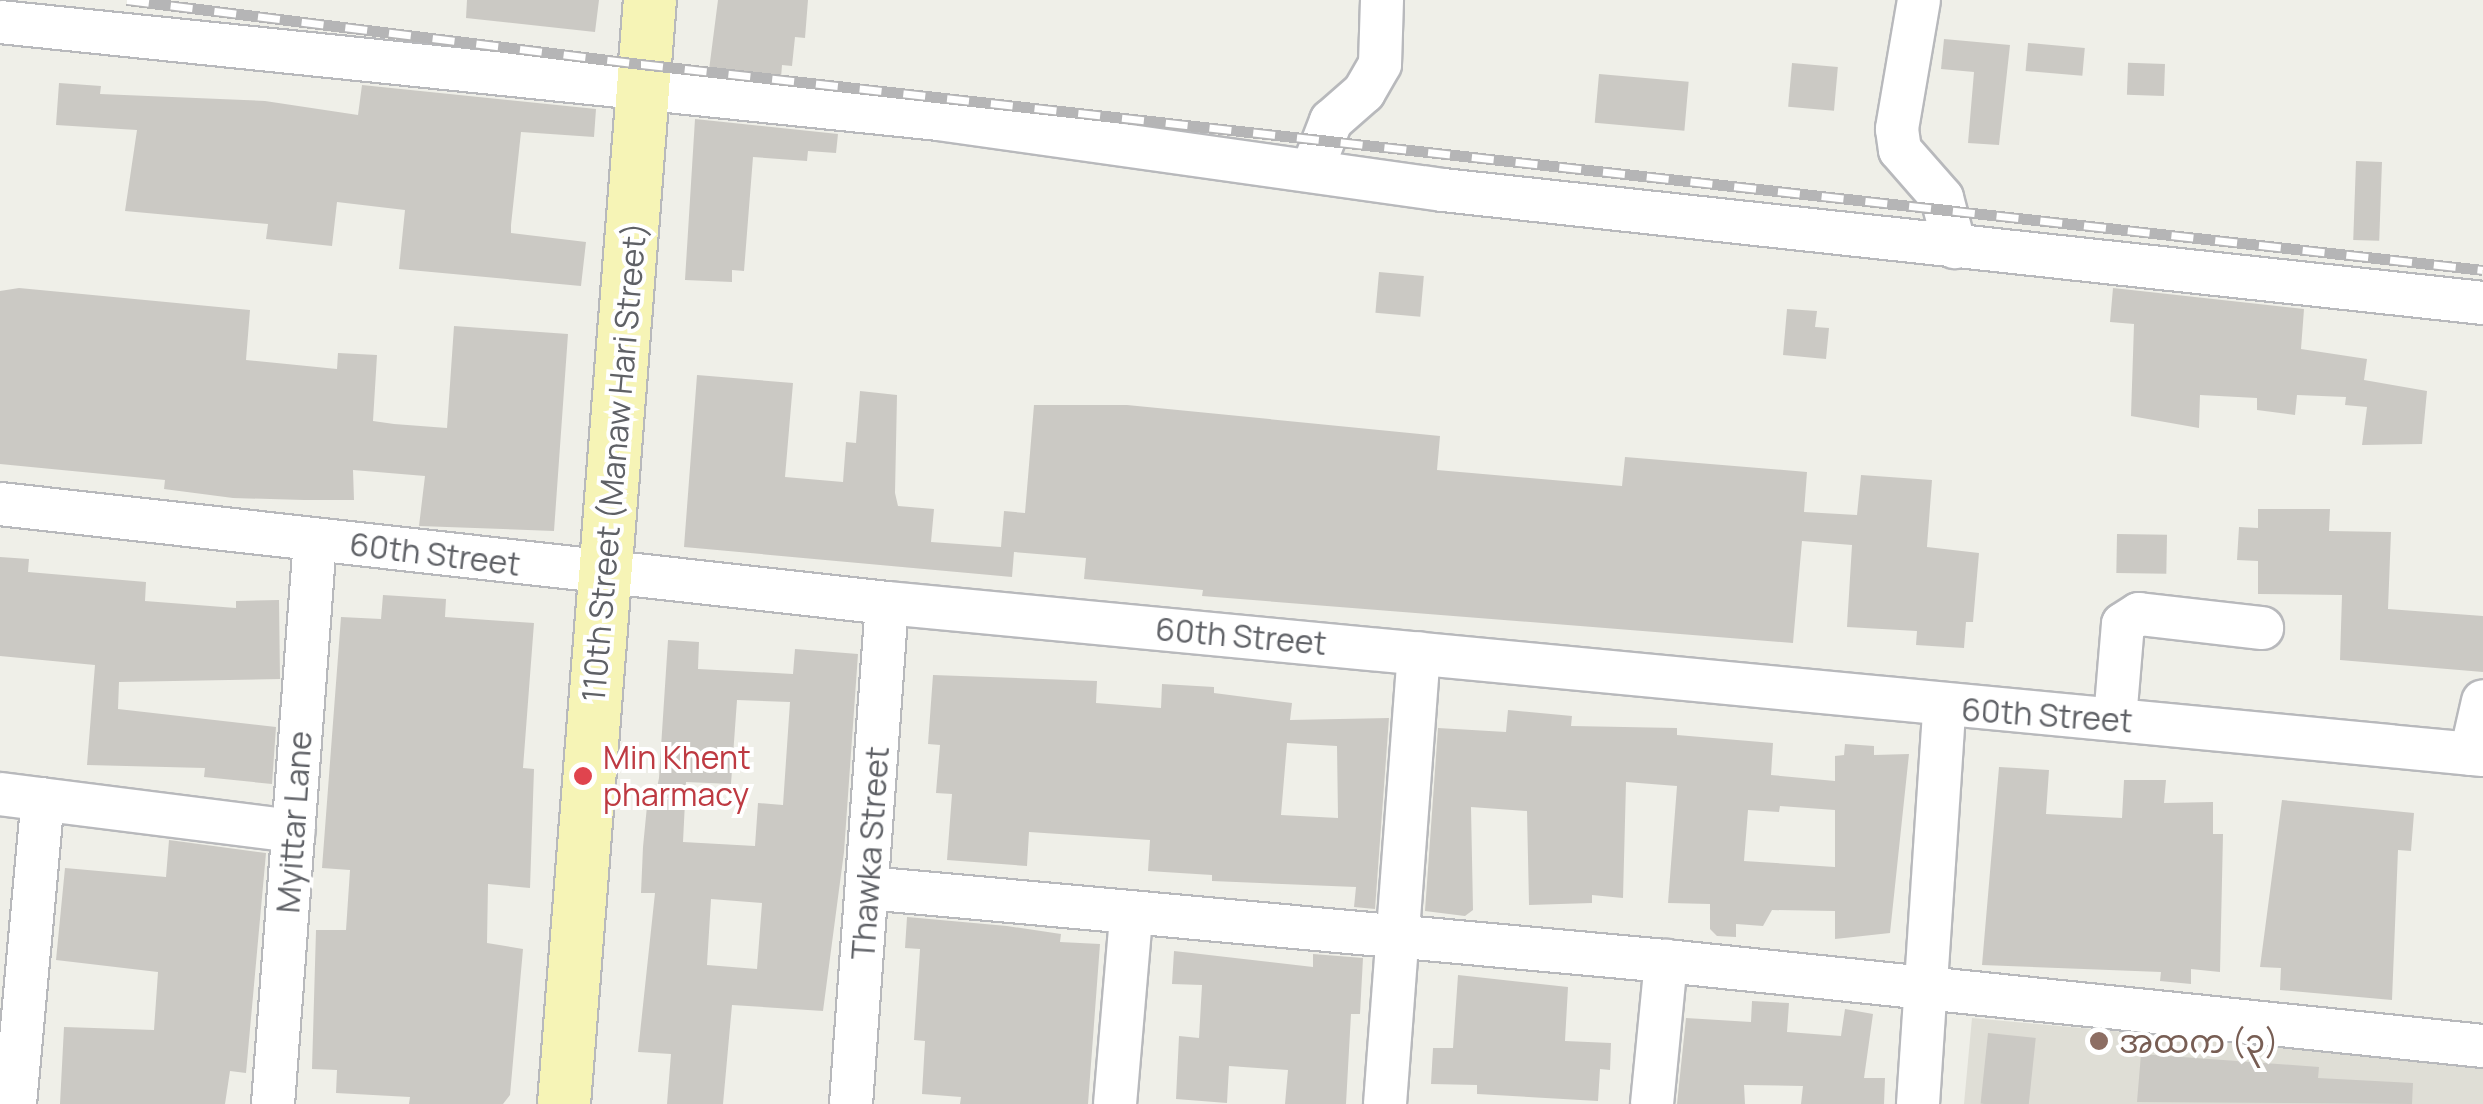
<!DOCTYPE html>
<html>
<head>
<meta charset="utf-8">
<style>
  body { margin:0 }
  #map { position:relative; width:2483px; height:1104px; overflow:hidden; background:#efefe8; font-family:Manrope,"Noto Sans Myanmar",sans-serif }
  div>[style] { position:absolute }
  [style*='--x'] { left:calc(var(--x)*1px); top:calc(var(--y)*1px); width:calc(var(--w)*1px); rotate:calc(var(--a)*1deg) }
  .education>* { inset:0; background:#dfded6 }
  .building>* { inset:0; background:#cbc9c4; transform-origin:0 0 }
  .roads { filter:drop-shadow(2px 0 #b8b9bc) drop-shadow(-2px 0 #b8b9bc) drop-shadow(0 2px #b8b9bc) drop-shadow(0 -2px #b8b9bc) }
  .minor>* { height:42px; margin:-21px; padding:0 21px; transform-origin:21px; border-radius:21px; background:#fff }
  .major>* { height:52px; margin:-26px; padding:0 26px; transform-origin:26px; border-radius:26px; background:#f6f4b6 }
  .rail>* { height:11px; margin-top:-5.5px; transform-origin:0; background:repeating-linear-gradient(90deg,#fff 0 22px,#b5b5b6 0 44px); box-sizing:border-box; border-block:2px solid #b5b5b6 }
  .dots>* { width:28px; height:28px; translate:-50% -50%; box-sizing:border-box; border:5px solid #fff; border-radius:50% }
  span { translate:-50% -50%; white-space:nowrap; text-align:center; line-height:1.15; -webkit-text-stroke:8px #fff; paint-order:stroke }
  .street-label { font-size:32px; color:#5f6166 }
  .health-label { font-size:32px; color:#be3a42 }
  .left { translate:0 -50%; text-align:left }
  .education-label { font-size:32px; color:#785e54 }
</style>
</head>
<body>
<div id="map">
  <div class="education">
    <i style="clip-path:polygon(1972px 1018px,2483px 1065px,2483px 1104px,1964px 1104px)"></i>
  </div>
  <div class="building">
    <i style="clip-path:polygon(467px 0,599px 0,595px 32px,466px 18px)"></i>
    <i style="clip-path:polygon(718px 0,808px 0,805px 38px,795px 37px,792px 66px,782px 65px,781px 78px,709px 70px)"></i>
    <i style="clip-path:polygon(1944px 39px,2010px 45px,1999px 145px,1968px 143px,1974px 72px,1941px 69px)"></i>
    <i style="left:2028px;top:43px;width:57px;height:28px;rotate:5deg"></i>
    <i style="left:1792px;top:63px;width:46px;height:44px;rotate:5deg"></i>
    <i style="left:2165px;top:64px;width:32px;height:37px;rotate:92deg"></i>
    <i style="left:1599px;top:74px;width:90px;height:49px;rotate:5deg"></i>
    <i style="clip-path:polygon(59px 83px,101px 86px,100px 94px,265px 101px,358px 115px,362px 85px,596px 109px,594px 137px,521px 132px,511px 225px,511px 233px,586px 242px,581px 286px,399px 269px,405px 210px,337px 202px,332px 246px,266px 239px,268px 224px,125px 211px,137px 130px,56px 125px)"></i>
    <i style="clip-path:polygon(695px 119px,838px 134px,836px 153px,808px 151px,807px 161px,753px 157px,744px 271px,732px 270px,732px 282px,685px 280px)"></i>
    <i style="left:2356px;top:161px;width:26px;height:79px;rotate:2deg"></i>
    <i style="left:1379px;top:272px;width:45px;height:41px;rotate:5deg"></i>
    <i style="clip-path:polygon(19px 288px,250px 310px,246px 360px,337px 369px,338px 353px,377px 355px,373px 421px,394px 424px,447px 428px,454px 326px,568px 334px,554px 531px,419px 526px,425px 476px,353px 470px,354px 500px,304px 500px,233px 498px,164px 489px,165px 480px,0 464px,0 291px)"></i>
    <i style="clip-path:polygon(2113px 288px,2304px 309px,2301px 349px,2367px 359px,2364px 380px,2427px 391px,2422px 444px,2362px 445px,2367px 407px,2345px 405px,2346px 397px,2297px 395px,2295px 415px,2257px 410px,2257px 398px,2200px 395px,2199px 428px,2131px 416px,2134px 324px,2110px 322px)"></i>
    <i style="clip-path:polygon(1787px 309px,1817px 311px,1815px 327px,1829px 328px,1826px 359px,1783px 355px)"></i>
    <i style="clip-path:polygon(697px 375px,793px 383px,785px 477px,843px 482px,846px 442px,856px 443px,860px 391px,897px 395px,895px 493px,898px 506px,934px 509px,931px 542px,1001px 547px,1004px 511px,1025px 513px,1034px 405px,1127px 405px,1440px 436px,1437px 470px,1622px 486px,1625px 457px,1807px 472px,1804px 512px,1857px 515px,1861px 475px,1932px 480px,1927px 547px,1979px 553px,1973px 622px,1966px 622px,1964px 648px,1916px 645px,1917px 631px,1847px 627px,1852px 545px,1802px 541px,1793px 643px,1202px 596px,1203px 590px,1084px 579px,1086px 558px,1014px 552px,1012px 577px,684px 547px)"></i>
    <i style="clip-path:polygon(2258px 509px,2330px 509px,2329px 531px,2391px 532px,2388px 609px,2483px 616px,2483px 672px,2340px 660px,2342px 595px,2258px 594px,2258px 561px,2237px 560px,2239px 527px,2258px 528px)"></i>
    <i style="left:2117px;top:534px;width:50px;height:39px;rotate:1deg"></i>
    <i style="clip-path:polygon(0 557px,29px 559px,28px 572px,146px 582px,145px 601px,236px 608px,236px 601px,279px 600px,280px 679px,119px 682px,118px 709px,276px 727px,272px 784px,204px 777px,205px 768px,87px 765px,95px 665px,0 656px)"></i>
    <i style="clip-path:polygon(383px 595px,446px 599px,445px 617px,534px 623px,523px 768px,534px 769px,530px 888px,488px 884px,487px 943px,523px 949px,510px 1095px,503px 1104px,409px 1104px,410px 1097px,336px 1093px,337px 1070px,312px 1069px,316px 930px,346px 930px,350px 870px,322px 868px,341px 617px,381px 619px)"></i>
    <i style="clip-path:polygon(evenodd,668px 640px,699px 642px,698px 669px,793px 674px,795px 649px,858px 654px,844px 852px,823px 1011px,732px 1005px,723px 1104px,667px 1104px,671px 1054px,638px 1052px,655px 893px,641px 893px,643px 847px,647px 806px,653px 807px,659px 778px,668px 640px,737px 700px,790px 702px,783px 805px,758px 803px,755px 846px,683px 842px,686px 782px,731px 784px,737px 700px,668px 640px,711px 899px,762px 903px,757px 969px,707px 965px,711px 899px)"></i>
    <i style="clip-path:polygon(evenodd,933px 675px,1097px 681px,1096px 703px,1161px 708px,1162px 684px,1214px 687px,1214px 693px,1292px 703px,1290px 720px,1389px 718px,1375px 909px,1354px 907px,1356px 887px,1212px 881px,1212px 875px,1148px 871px,1150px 840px,1029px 832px,1027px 866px,947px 860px,952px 794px,936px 793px,940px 745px,928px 744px,933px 675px,1287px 743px,1337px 746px,1338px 818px,1281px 815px,1287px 743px)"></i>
    <i style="clip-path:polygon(evenodd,1508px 710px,1572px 716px,1571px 726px,1677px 728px,1677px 735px,1773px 743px,1771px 775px,1835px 781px,1835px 756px,1844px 755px,1845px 744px,1874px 746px,1874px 755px,1909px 754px,1890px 933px,1835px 939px,1835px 911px,1772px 910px,1763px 926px,1736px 924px,1736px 937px,1717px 936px,1710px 929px,1710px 904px,1668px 903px,1677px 786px,1626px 782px,1623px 898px,1592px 895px,1592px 903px,1529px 905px,1527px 811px,1471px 807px,1473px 910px,1465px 916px,1425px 911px,1438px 728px,1506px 732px,1508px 710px,1780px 806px,1835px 810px,1835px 867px,1744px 861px,1748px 810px,1779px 812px,1780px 806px)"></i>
    <i style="clip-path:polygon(1999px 767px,2049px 770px,2046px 814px,2122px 818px,2124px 780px,2166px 780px,2164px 803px,2213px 802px,2213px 834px,2223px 834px,2220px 972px,2191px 969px,2191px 984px,2160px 981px,2161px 972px,1982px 965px)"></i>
    <i style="clip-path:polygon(2282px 800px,2414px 813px,2411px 851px,2398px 850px,2392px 1000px,2280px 990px,2281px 968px,2260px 967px)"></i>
    <i style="clip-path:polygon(169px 840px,266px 853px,246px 1073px,230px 1071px,225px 1104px,60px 1104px,64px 1027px,154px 1030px,158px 972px,56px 960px,65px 868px,166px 877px)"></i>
    <i style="clip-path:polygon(907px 917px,1007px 926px,1061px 934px,1060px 942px,1100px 944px,1088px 1104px,960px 1104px,961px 1097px,922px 1094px,925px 1041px,914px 1040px,920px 949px,905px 948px)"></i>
    <i style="clip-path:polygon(1174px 951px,1313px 967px,1313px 954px,1363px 958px,1360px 1014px,1351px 1014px,1346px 1104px,1285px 1104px,1288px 1070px,1229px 1066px,1227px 1103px,1176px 1099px,1179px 1036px,1199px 1038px,1202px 985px,1172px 984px)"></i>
    <i style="clip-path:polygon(1458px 975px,1568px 987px,1565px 1041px,1611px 1043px,1610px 1070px,1600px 1069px,1598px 1101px,1477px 1094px,1477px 1085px,1431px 1084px,1433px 1048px,1453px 1048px)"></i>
    <i style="clip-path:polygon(1752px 1001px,1789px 1003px,1787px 1032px,1841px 1036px,1845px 1009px,1873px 1014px,1864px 1078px,1885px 1078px,1884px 1104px,1801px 1104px,1803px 1086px,1744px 1085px,1745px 1104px,1677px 1104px,1686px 1018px,1751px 1022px)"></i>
    <i style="left:1988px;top:1033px;width:48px;height:71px;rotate:6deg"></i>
    <i style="clip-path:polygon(2141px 1054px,2319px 1067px,2318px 1078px,2413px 1083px,2412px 1104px,2137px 1102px)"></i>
  </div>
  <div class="roads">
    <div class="minor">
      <i style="--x:1919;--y:0;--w:131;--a:99.7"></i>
      <i style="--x:1897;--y:129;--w:21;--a:82"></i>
      <i style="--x:1900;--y:150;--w:64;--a:48.8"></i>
      <i style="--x:1942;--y:198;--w:51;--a:75.1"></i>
      <i style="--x:0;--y:22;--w:943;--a:5.9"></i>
      <i style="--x:938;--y:119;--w:510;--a:8"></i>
      <i style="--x:1443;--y:190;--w:1046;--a:6.2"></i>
      <i style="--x:1312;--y:170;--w:53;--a:-68.8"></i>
      <i style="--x:1331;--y:121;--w:44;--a:-41.3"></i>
      <i style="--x:1364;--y:92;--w:32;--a:-60"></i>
      <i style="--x:1380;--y:64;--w:64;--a:-88.2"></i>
      <i style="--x:0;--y:504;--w:893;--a:6.37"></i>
      <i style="--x:887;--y:603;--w:1603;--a:5.44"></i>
      <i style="--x:2115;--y:719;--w:95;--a:-85.2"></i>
      <i style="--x:2123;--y:624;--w:19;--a:-32"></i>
      <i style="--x:2139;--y:614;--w:124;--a:6.5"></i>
      <i style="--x:2471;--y:754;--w:54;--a:-77.2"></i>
      <i style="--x:0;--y:794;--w:296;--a:7.2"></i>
      <i style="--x:868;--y:888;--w:801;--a:5.23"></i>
      <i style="--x:1666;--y:961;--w:821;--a:5.94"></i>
      <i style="--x:15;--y:1104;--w:306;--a:-84.8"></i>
      <i style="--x:273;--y:1104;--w:566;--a:-85.74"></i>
      <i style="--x:851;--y:1104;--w:502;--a:-85.89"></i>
      <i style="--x:1115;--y:1104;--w:189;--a:-85.1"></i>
      <i style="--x:1385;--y:1104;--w:452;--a:-85.7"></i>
      <i style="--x:1652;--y:1104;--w:144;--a:-84.4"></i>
      <i style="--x:1918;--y:1104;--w:397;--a:-86.2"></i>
    </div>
    <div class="major">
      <i style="--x:564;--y:1104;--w:1107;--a:-85.55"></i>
    </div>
  </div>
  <div class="rail">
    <i style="--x:127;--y:0;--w:518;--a:7.1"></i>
    <i style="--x:641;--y:64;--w:1853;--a:6.38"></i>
  </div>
  <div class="dots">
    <i style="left:583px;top:776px;background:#e0444e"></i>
    <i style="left:2099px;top:1041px;background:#8d6e63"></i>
  </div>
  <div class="street-label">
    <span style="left:614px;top:462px;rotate:-85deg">110th Street (Manaw Hari Street)</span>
    <span style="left:435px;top:554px;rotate:7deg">60th Street</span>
    <span style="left:1241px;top:636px;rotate:5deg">60th Street</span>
    <span style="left:2047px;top:715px;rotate:4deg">60th Street</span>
    <span style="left:294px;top:822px;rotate:-86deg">Myittar Lane</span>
    <span style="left:870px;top:853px;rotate:-86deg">Thawka Street</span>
  </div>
  <div class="health-label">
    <span class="left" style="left:603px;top:776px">Min Khent<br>pharmacy</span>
  </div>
  <div class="education-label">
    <span class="left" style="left:2119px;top:1041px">အထက (၃)</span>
  </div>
</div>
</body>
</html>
